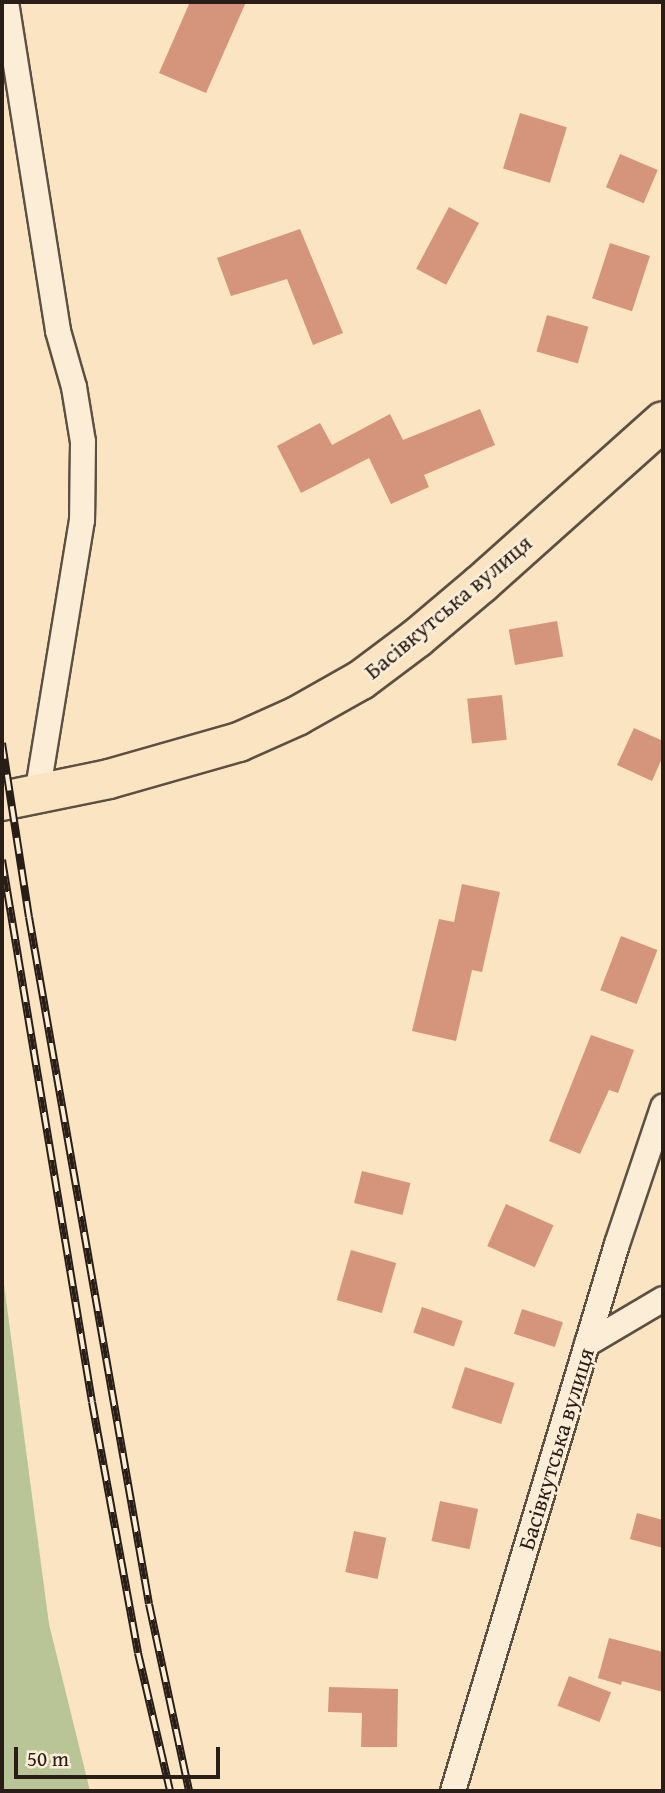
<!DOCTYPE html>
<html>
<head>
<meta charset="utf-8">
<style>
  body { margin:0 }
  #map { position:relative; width:665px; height:1793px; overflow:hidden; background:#fbe4c2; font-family:"Gentium Book Plus",serif }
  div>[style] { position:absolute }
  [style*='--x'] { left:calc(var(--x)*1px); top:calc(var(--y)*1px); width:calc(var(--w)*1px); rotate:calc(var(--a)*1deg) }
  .green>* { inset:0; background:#bac597 }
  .building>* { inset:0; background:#d5957c; transform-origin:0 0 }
  .roads { filter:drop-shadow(2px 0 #5d5042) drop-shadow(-2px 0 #5d5042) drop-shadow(0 2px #5d5042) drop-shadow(0 -2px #5d5042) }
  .street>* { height:24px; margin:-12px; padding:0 12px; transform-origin:12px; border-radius:12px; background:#fcedd7 }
  .primary>* { height:38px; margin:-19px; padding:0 19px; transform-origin:19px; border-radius:19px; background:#fbe4c2 }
  .rail>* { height:8px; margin-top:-4px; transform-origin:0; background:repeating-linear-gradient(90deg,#fcedd7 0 16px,#281e17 0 32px); box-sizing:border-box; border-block:2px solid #281e17 }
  span { translate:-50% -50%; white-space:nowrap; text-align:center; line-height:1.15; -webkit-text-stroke:5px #fcedd7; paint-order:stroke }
  .street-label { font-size:23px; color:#281e17 }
  .frame { position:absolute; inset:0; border:4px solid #281e17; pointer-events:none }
  .scale { position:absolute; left:14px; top:1747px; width:206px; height:32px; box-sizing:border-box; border:4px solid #281e17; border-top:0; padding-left:9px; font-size:21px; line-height:24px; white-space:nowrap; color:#281e17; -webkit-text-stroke:5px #fcedd7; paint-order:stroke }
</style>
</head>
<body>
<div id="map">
  <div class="green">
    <i style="clip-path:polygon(2px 1269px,49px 1624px,90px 1791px,2px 1791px)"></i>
  </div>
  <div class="building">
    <i style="clip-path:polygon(190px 2px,246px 2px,206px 93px,159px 73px)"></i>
    <i style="left:520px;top:113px;width:49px;height:58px;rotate:17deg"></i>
    <i style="left:620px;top:154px;width:41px;height:36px;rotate:23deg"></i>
    <i style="left:449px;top:207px;width:34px;height:70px;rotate:28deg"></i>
    <i style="clip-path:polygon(300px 229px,343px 333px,313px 345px,287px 279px,231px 296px,217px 258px)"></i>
    <i style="left:610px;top:243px;width:42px;height:58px;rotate:18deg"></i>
    <i style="left:547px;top:315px;width:43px;height:38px;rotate:16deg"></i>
    <i style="clip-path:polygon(480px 409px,495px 445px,424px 475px,429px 487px,391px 504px,369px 458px,301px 493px,277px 446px,320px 423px,332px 445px,390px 414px,403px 440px)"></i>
    <i style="left:557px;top:621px;width:36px;height:49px;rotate:80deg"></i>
    <i style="left:502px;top:695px;width:45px;height:35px;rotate:84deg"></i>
    <i style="clip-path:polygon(634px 728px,663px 741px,663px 756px,652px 781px,617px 765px)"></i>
    <i style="clip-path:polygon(462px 884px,500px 892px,482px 972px,472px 970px,456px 1041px,412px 1031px,439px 919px,454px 922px)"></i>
    <i style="left:621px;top:936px;width:39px;height:58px;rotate:21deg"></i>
    <i style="clip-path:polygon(591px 1035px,634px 1050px,618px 1093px,609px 1090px,580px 1154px,549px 1141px)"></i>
    <i style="left:362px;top:1171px;width:50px;height:33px;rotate:14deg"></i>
    <i style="left:506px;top:1204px;width:52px;height:46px;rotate:24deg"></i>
    <i style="left:351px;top:1250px;width:47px;height:52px;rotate:16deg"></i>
    <i style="left:422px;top:1307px;width:43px;height:27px;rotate:19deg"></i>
    <i style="left:522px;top:1309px;width:43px;height:26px;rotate:18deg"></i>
    <i style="left:465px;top:1367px;width:52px;height:43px;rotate:18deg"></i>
    <i style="left:440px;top:1501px;width:39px;height:41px;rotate:12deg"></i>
    <i style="clip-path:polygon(637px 1513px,663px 1520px,663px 1548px,630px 1539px)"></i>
    <i style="left:354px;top:1531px;width:33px;height:42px;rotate:12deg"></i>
    <i style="clip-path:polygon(609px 1638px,663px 1652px,663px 1692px,622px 1681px,621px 1685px,598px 1678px)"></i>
    <i style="left:569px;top:1676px;width:45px;height:32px;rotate:21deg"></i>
    <i style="clip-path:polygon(329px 1687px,398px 1689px,397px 1747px,361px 1747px,362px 1713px,328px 1712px)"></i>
  </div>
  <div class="roads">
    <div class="street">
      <i style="--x:6;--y:2;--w:333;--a:81"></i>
      <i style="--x:58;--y:331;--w:58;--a:74.1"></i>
      <i style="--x:74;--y:387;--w:56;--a:80.7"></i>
      <i style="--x:83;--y:442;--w:78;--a:90.7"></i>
      <i style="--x:82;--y:520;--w:279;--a:99.3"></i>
      <i style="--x:587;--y:1344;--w:88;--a:-30.6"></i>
      <i style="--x:453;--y:1791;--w:571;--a:-73.31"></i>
      <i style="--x:617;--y:1244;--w:145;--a:-71.4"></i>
    </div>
    <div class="primary">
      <i style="--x:2;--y:801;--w:109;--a:-11.6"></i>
      <i style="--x:109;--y:779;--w:135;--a:-15.9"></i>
      <i style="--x:239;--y:742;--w:64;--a:-24.1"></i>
      <i style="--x:297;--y:716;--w:73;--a:-29.4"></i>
      <i style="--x:361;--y:680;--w:70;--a:-36.9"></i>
      <i style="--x:417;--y:638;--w:84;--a:-40.2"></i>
      <i style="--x:481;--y:584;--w:244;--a:-41.8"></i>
    </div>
  </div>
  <div class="rail">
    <i style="--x:2;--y:743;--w:176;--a:81.2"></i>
    <i style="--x:29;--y:917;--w:697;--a:80.09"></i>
    <i style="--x:149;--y:1604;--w:191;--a:77.9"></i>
    <i style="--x:2;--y:860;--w:549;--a:80.57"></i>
    <i style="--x:92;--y:1402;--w:255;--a:79.6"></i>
    <i style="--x:138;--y:1653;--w:142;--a:76.9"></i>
  </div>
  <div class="street-label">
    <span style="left:448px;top:607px;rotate:-40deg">Басівкутська вулиця</span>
    <span style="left:556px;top:1449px;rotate:-73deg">Басівкутська вулиця</span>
  </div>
  <div class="frame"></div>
  <div class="scale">50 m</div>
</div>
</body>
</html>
